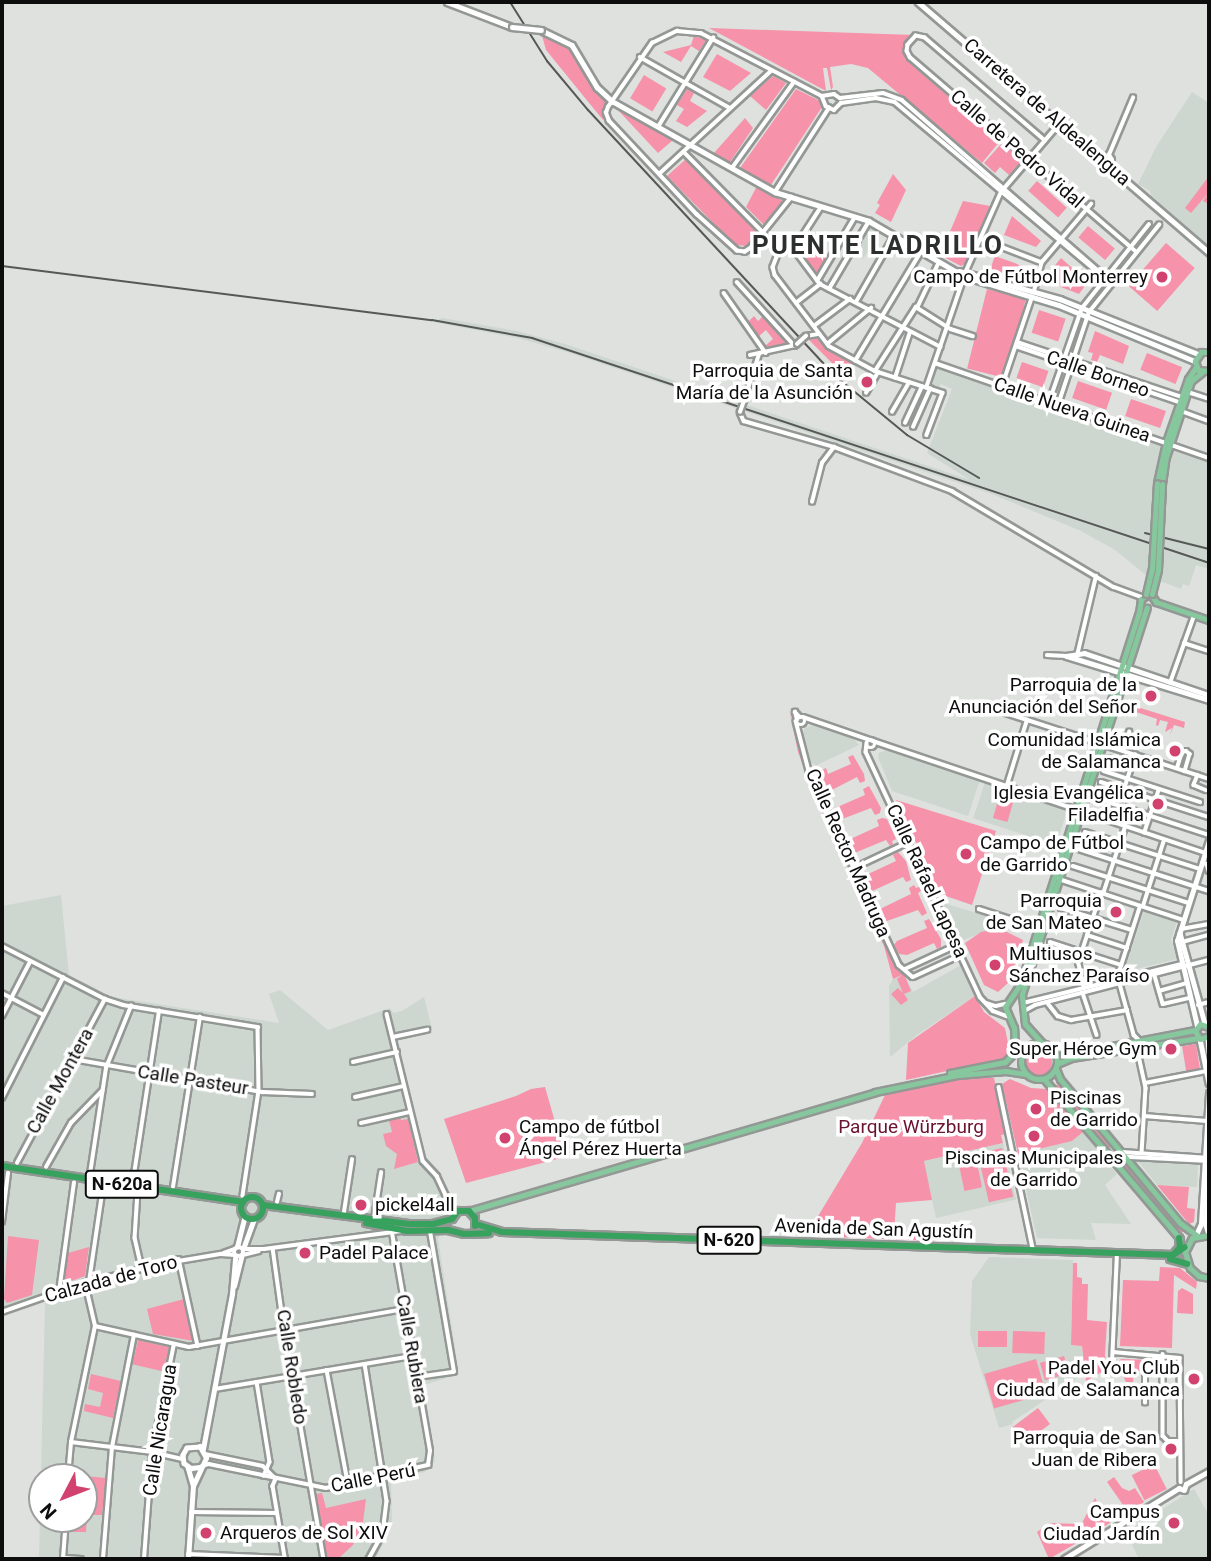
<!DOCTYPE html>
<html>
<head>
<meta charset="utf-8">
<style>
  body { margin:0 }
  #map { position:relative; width:1211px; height:1561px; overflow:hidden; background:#dee1de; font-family:Roboto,sans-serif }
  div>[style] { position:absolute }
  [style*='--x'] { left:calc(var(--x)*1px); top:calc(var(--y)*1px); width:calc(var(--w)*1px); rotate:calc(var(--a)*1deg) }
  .built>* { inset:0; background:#cdd7cf; transform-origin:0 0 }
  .green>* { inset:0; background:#f692a9; transform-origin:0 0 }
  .round { border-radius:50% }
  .roads { filter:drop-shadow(2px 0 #949895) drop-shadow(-2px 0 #949895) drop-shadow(0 2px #949895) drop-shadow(0 -2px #949895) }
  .street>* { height:3.5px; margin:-1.75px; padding:0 1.75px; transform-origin:1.75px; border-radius:1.75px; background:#fff }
  .street>.ring { margin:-1.75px; padding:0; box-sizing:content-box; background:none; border:3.5px solid #fff; border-radius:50% }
  .secondary>* { height:4.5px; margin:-2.25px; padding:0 2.25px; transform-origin:2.25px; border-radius:2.25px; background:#fff }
  .secondary>.ring { margin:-2.25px; padding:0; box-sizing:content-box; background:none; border:4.5px solid #fff; border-radius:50% }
  .primary>* { height:5px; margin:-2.5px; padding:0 2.5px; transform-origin:2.5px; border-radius:2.5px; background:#87c79e }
  .primary>.ring { margin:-2.5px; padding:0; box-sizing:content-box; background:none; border:5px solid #87c79e; border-radius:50% }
  .highway>* { height:6px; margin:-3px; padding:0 3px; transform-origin:3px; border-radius:3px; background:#37a15e }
  .highway>.ring { margin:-3px; padding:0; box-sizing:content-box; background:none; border:6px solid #37a15e; border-radius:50% }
  .rail>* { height:2px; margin:-1px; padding:0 1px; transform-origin:1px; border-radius:1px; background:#565856 }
  .bridges { filter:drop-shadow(2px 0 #949895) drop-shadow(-2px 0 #949895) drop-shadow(0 2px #949895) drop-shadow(0 -2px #949895) }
  .street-bridge>* { height:3.5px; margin:-1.75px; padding:0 1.75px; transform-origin:1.75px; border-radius:1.75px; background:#fff }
  .secondary-bridge>* { height:4.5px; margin:-2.25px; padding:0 2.25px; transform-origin:2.25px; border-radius:2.25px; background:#fff }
  .primary-bridge>* { height:5px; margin:-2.5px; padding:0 2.5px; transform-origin:2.5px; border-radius:2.5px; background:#87c79e }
  .dots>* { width:19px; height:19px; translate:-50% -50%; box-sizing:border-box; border:4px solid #fff; border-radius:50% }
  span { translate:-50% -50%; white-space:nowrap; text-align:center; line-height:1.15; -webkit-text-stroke:7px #fff; paint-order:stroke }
  .shield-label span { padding:2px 5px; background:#fff; border:2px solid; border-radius:5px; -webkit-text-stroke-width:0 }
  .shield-label { font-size:18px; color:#0c0d0c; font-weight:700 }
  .street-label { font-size:19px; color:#0c0d0c }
  .poi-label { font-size:19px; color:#0c0d0c }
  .right { translate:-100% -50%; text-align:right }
  .left { translate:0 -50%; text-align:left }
  .park-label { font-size:19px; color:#6a1231 }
  .district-label { font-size:26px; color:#2c2f2d; font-weight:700; letter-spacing:2px }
  .frame { position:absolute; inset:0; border:4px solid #0c0d0c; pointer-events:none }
  .north { position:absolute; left:28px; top:1463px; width:70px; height:70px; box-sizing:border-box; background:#fff; border:2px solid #9e9e9e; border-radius:50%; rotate:228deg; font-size:19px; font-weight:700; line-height:28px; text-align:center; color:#0c0d0c }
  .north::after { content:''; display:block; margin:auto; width:24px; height:32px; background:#d1436e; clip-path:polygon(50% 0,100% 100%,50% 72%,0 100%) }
</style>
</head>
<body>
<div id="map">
  <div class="built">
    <i style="clip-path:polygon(1192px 92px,1209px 103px,1209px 246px,1151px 195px,1150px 191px,1138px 184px,1156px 147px)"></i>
    <i style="clip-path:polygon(869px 226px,880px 232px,863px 259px,854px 253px)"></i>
    <i style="clip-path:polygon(442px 318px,517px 331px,565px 344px,970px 480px,927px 453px,952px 389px,941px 384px,938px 390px,932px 387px,937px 368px,1158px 444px,1161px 448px,1154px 485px,1166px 487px,1173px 451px,1209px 462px,1209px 569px,1196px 565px,1189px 586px,1183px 584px,1181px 589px,1147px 576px,1115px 550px,1081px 531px,992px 494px,567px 352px,518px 338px,433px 322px)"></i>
    <i style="clip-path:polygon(812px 725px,854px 739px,859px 745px,817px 765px,811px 763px,803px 734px,804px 729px)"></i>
    <i style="clip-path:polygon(887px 750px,980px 780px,968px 816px,892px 791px,878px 757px,879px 753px)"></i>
    <i style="left:985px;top:782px;width:87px;height:38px;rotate:18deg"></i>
    <i style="clip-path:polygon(evenodd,61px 895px,69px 975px,112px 997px,279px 1023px,269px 994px,280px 990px,328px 1030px,390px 1008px,393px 1013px,402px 1011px,424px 997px,432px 1029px,398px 1040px,424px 1155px,439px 1171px,451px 1196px,450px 1216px,438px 1239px,459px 1374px,424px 1385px,435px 1461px,425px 1472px,391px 1478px,392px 1521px,376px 1559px,39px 1559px,45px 1302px,2px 1316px,2px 906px,61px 895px,42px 1477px,84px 1477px,84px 1519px,42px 1519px,42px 1477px)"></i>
    <i style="clip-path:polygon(943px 903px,990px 917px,986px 931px,961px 941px)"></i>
    <i style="clip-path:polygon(1144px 911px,1177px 922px,1171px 939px,1177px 959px,1124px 972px)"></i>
    <i style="clip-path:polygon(961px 965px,975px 996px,917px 1035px,890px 1057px,889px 986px,893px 979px,904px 974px,913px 992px)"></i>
    <i style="clip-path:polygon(1083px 1132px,1117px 1174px,1105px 1185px,1131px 1224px,1091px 1223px,1096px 1240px,1037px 1238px,1018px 1154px,1072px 1141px)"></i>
    <i style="left:1003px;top:1143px;width:58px;height:82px;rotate:77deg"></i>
    <i style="clip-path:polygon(1137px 1160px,1198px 1164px,1197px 1187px,1157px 1185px)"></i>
    <i style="clip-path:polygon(989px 1257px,1073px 1260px,1071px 1345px,1082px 1346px,1084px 1374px,1012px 1422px,1013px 1424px,999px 1428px,970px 1334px,972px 1281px)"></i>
    <i style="clip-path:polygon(1194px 1489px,1209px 1515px,1209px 1559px,1139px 1559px,1126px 1532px)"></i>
  </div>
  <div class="green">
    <i style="clip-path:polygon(709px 28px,914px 35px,904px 48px,905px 59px,1000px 141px,982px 163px,868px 68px,851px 64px,830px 67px,833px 87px,831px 90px,827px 68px,823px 68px,826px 91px)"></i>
    <i style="clip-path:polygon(541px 32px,558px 38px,576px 53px,606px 100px,603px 120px,546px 50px)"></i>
    <i style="clip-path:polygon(694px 36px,706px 40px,699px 51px,691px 46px,681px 62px,663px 52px,691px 45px)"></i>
    <i style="clip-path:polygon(717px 54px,751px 73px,730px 91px,703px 77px)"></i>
    <i style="left:644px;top:75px;width:26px;height:27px;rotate:31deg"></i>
    <i style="clip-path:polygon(773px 76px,786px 83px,766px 110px,750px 96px)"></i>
    <i style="clip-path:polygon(687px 89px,694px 93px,690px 101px,707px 111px,687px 127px,676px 121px,684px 109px,677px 105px)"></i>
    <i style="clip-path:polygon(796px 89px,820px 101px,822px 107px,771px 185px,740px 168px)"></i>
    <i style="clip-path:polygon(617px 109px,673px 140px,658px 153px)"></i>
    <i style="clip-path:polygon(745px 118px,753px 128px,730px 162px,714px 153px)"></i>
    <i style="clip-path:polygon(1002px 143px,1022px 160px,1009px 175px,1000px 167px,995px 173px,984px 163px)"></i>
    <i style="clip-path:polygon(686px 159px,759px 232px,747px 246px,735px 245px,667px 176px)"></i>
    <i style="clip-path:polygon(893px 174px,906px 190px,891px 222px,875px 213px,880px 205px,877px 203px)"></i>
    <i style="clip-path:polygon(1209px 176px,1209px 204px,1203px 201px,1208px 193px,1191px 213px,1185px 208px)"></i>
    <i style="left:1037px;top:181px;width:40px;height:13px;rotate:42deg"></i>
    <i style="clip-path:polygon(757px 186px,783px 201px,764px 225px,746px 207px)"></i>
    <i style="clip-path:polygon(963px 201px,990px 206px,966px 263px,961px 266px,940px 255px)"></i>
    <i style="clip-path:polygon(1012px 216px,1041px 241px,1036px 247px,1004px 235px)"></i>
    <i style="left:1088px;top:226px;width:35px;height:15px;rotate:40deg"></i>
    <i style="left:1166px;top:243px;width:38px;height:57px;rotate:41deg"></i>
    <i style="clip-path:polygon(799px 248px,828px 258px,820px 272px,813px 272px,798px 252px)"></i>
    <i style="left:995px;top:256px;width:33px;height:13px;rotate:20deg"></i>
    <i style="clip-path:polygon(1061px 258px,1088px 282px,1079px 294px,1048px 282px,1052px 269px)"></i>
    <i style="left:987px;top:289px;width:40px;height:82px;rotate:14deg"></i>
    <i style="left:1039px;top:310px;width:28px;height:24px;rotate:18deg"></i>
    <i style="clip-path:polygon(764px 315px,790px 342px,789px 345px,768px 350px,765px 346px,773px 339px,766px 330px,758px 337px,745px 318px,749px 321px,754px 316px,758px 321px)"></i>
    <i style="clip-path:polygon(1095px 331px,1129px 346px,1123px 364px,1100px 355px,1097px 362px,1091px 360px,1093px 353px,1088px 352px)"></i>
    <i style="clip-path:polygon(817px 338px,823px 346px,854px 363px,845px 376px,809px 340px)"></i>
    <i style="left:1147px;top:353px;width:38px;height:18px;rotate:22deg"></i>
    <i style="left:1022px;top:362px;width:28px;height:17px;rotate:19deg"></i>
    <i style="left:1078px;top:381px;width:36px;height:18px;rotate:19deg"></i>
    <i style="left:1131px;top:399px;width:37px;height:18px;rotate:19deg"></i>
    <i style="clip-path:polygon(1131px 705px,1185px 722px,1184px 728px,1174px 725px,1170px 735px,1172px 728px,1165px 732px,1168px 722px,1160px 720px,1158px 726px,1156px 725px,1157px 719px,1130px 710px)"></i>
    <i style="clip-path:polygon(789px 709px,806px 772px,896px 966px,904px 974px,911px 991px,904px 994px,908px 1000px,901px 1005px,891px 994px,898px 988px,903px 993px,897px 979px,902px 975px,893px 979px,884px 946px,815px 797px,798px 752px)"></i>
    <i style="clip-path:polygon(853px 755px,864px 774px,865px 781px,860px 783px,857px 777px,828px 792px,823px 791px,815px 773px,826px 768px,828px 774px,851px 764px,848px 757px)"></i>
    <i style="clip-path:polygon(869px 786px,881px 808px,880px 813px,875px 815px,871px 808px,837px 821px,833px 812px,835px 808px,865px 795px,863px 789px)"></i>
    <i style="left:1001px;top:790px;width:15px;height:29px;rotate:16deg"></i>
    <i style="clip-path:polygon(896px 800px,996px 831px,972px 905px,940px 894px)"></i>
    <i style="clip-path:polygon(882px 818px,887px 819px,896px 839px,892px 841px,893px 844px,890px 846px,886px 840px,852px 854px,846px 841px,879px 826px,877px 820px)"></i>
    <i style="clip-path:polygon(898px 852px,906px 861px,911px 880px,906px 882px,903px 877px,870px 892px,864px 879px,866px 875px,896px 861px,893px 855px)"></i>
    <i style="clip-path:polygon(914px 885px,916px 888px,924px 885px,925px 888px,918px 893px,927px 913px,922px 916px,918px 910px,884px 922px,879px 912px,882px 908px,911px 894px,909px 888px)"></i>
    <i style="clip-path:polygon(929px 919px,941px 939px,941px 947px,937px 949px,934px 943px,907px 955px,899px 954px,894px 945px,897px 941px,927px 928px,924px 921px)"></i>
    <i style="clip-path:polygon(991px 930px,1007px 932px,1023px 940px,1009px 982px,998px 992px,984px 985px,965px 943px,981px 932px)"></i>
    <i style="clip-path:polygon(975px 996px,984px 1012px,1005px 1028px,1010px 1053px,1006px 1058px,906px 1080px,908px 1043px)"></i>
    <i style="left:1196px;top:1044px;width:25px;height:14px;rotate:81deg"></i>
    <i class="round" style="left:1026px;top:1049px;width:26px;height:26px"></i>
    <i style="clip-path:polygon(963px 1078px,994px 1078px,1006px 1134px,1001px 1135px,1003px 1143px,924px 1161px,932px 1200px,896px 1203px,894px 1233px,931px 1234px,937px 1235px,936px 1241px,882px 1239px,880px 1233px,879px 1239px,814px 1236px,814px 1223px,862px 1143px,885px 1095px)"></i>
    <i style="clip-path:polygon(1010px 1079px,1031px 1088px,1046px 1089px,1083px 1132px,1072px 1141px,1018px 1154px,1002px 1084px)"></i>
    <i style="left:1060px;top:1082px;width:82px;height:6px;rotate:50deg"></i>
    <i style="clip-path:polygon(545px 1087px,565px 1157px,466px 1183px,444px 1119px,516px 1096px,531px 1089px)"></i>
    <i style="clip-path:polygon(400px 1117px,401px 1120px,408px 1119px,418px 1162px,394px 1169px,397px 1154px,386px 1146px,383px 1134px,392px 1132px,389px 1120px)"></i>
    <i style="left:1002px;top:1148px;width:50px;height:25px;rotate:77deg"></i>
    <i style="left:975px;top:1154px;width:34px;height:18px;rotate:78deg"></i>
    <i style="clip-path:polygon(1123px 1161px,1184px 1231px,1179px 1235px,1122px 1166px)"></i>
    <i style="clip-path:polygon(1157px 1185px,1189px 1187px,1187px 1208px,1195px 1209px,1194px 1222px,1189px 1224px)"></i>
    <i style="clip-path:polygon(8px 1236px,39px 1240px,32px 1295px,7px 1303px,4px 1299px)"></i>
    <i style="clip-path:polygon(89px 1247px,85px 1276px,63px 1284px,68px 1253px)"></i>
    <i style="clip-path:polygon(1073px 1263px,1077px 1263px,1077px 1277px,1082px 1278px,1082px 1284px,1088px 1284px,1087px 1320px,1107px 1322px,1105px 1355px,1107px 1369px,1086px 1381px,1082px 1346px,1071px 1345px)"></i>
    <i style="clip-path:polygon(1160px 1267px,1180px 1268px,1197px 1282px,1196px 1289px,1174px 1275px,1172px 1348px,1120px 1346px,1123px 1280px,1159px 1281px)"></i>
    <i style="clip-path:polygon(1182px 1288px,1193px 1294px,1193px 1314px,1177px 1313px,1178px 1291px)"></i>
    <i style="clip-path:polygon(184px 1299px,194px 1341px,153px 1334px,147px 1309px)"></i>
    <i style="left:978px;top:1331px;width:29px;height:16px"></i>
    <i style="left:1013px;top:1331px;width:32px;height:22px;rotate:2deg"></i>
    <i style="left:138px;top:1340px;width:32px;height:25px;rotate:13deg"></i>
    <i style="left:1064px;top:1356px;width:18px;height:25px;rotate:74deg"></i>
    <i style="left:1036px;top:1359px;width:36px;height:54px;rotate:74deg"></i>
    <i style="clip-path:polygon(1121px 1359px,1152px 1360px,1152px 1371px,1134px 1371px,1133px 1382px,1126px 1382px,1117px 1363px)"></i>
    <i style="clip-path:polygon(91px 1374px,121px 1381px,113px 1418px,84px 1411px,85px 1404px,100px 1407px,103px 1393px,88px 1389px)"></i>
    <i style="left:1038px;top:1408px;width:20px;height:32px;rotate:53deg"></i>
    <i style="left:1154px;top:1464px;width:28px;height:25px;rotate:63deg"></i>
    <i style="clip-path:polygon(74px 1475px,106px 1478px,102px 1515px,87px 1515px,86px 1532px,70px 1532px,71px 1519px,84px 1519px,84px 1477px)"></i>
    <i style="clip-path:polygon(1114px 1477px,1122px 1488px,1129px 1491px,1135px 1488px,1144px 1502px,1128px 1512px,1107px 1482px)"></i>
    <i style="clip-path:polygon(322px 1493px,326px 1508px,366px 1499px,362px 1530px,353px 1545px,338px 1559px,327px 1559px,316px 1494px)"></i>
    <i style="clip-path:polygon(1095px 1498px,1110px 1523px,1090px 1535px,1082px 1523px)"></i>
    <i style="clip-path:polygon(1050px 1523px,1079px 1524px,1087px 1537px,1049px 1559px,1037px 1532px)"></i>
  </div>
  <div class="roads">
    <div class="street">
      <i style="--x:640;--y:57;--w:103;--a:29.5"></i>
      <i style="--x:822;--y:96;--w:12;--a:-9"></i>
      <i style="--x:834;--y:94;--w:7;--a:34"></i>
      <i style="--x:840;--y:98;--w:43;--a:-6.6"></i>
      <i style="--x:883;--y:93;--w:20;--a:20"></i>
      <i style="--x:902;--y:100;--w:274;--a:41"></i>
      <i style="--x:658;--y:127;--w:105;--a:-58.3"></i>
      <i style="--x:1045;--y:141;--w:158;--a:-139.4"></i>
      <i style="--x:925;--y:38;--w:9;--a:-167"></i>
      <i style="--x:916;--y:36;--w:12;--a:132"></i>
      <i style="--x:908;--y:45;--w:6;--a:99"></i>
      <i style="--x:907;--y:51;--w:7;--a:63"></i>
      <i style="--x:910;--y:57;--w:299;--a:40.7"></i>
      <i style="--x:684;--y:152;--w:114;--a:45.4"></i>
      <i style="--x:1110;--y:166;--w:6;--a:-72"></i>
      <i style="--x:1112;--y:160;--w:6;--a:-121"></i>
      <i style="--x:1109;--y:155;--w:62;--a:-67.2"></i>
      <i style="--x:732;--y:168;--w:106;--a:-54.2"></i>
      <i style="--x:659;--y:174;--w:152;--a:-42.6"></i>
      <i style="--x:775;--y:192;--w:100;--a:-57.3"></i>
      <i style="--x:792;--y:197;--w:65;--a:128.8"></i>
      <i style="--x:751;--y:248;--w:7;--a:146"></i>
      <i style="--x:745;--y:252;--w:8;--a:-173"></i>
      <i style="--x:737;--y:251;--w:54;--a:-138"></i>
      <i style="--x:697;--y:215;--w:129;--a:-133.1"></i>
      <i style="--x:609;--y:121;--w:9;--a:-111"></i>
      <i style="--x:606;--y:113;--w:6;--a:-72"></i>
      <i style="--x:608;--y:107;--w:78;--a:-55.5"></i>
      <i style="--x:652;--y:43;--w:28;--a:-26"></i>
      <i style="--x:677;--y:31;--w:24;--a:5"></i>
      <i style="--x:701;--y:33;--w:136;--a:27.5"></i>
      <i style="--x:822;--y:96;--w:11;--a:68"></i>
      <i style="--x:826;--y:106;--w:9;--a:27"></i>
      <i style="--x:834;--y:110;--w:10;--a:-45"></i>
      <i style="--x:841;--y:103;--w:35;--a:-8"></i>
      <i style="--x:876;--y:98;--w:19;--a:12"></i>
      <i style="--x:895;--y:102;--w:282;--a:40"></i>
      <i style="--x:761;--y:236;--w:35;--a:22"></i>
      <i style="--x:794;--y:249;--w:44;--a:53.4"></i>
      <i style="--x:820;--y:284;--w:136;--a:27.5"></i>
      <i style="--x:981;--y:239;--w:64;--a:21"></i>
      <i style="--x:782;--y:244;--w:25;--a:111"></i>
      <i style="--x:773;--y:267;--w:8;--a:76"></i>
      <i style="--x:775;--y:275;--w:89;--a:52.7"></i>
      <i style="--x:829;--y:346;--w:52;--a:28.5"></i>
      <i style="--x:875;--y:371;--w:71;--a:17.9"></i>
      <i style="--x:943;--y:393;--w:45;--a:110.9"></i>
      <i style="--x:794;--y:249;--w:50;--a:-57.3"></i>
      <i style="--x:966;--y:271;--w:86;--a:-66.1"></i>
      <i style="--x:1001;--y:192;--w:91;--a:-49.5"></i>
      <i style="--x:817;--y:281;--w:74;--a:-59.3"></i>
      <i style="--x:737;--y:282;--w:86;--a:47.8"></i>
      <i style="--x:829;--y:289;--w:79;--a:-59.5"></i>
      <i style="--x:1034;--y:291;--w:30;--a:-75"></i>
      <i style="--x:1042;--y:262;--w:76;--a:-49.8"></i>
      <i style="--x:724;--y:293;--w:73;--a:55"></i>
      <i style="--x:856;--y:302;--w:76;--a:-60.1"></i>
      <i style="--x:796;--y:303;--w:31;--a:-38"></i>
      <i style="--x:917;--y:308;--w:51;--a:-64.4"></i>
      <i style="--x:814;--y:326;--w:45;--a:-36.9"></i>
      <i style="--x:806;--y:336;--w:13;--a:-9"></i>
      <i style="--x:1017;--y:342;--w:174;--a:18.4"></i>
      <i style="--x:827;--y:344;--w:57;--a:-39.3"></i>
      <i style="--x:1016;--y:346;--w:50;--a:18.8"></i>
      <i style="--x:750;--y:355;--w:47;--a:-12.3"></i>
      <i style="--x:855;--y:361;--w:130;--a:-58.9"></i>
      <i style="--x:935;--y:363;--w:290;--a:19.1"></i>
      <i style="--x:1071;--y:365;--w:114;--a:18.9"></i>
      <i style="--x:875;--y:371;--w:76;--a:-57.4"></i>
      <i style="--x:916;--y:307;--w:41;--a:32.2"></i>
      <i style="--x:951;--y:329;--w:23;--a:18"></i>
      <i style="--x:895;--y:378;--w:48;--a:-71.9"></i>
      <i style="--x:1002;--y:386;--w:94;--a:-71.4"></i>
      <i style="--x:926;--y:388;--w:117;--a:-71.1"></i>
      <i style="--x:1188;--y:392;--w:22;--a:18"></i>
      <i style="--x:866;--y:393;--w:24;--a:-60"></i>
      <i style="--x:745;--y:398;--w:46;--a:-72.3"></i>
      <i style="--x:1049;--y:402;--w:100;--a:-70.7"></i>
      <i style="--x:1082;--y:308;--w:107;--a:-51.4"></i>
      <i style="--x:1058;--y:405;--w:98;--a:-71.6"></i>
      <i style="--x:1089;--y:312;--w:112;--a:-51.2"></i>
      <i style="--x:1181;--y:411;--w:30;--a:20"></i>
      <i style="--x:740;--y:412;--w:10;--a:66"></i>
      <i style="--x:744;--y:421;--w:94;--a:16.1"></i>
      <i style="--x:834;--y:447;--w:126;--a:20.4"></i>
      <i style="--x:952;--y:491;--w:188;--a:30.7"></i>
      <i style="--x:1114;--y:587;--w:30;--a:20"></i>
      <i style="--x:892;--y:412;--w:34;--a:-60"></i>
      <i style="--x:905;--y:423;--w:40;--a:-65"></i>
      <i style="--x:913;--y:427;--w:42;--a:-65.9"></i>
      <i style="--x:812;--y:502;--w:40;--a:-75.6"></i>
      <i style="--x:822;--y:463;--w:20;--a:-53"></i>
      <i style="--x:1184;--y:643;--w:26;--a:18"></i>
      <i style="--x:1047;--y:655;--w:19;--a:3"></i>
      <i style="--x:1077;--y:656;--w:82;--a:-76.6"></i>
      <i style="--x:1170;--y:683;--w:71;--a:-70.3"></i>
      <i style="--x:1003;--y:712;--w:217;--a:18"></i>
      <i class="ring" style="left:797px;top:717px;width:4.5px;height:4.5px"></i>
      <i style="--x:803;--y:717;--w:71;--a:18.9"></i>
      <i style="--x:797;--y:720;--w:8;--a:-104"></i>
      <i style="--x:795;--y:712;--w:7;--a:45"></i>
      <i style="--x:796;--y:721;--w:52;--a:75.4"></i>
      <i style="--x:809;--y:771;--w:214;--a:65.1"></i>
      <i style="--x:899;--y:965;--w:18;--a:41"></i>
      <i style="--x:913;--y:977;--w:53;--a:-24.6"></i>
      <i class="ring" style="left:867px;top:740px;width:4.5px;height:4.5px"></i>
      <i style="--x:873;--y:741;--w:351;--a:18.6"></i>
      <i style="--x:867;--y:743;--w:9;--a:96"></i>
      <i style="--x:866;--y:752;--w:270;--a:65"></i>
      <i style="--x:980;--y:997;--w:19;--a:47"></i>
      <i style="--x:993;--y:1011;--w:15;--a:20"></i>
      <i style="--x:1123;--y:751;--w:20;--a:-72"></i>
      <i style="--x:1108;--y:758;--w:25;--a:21"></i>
      <i style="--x:1177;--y:768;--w:17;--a:-73"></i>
      <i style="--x:1182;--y:752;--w:4;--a:-14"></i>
      <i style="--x:1186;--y:751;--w:5;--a:37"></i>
      <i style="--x:1190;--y:754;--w:18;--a:106"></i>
      <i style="--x:1104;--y:771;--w:101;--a:17.9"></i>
      <i style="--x:1198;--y:775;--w:11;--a:112"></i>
      <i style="--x:1194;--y:785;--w:13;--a:23"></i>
      <i style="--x:1101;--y:782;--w:114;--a:18"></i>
      <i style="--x:1007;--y:785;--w:68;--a:-72.9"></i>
      <i style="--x:1124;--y:789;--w:36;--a:-72"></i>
      <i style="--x:1096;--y:798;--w:119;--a:18.1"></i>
      <i style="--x:1085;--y:832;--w:121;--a:17.8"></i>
      <i style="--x:1144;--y:833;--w:46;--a:-71.2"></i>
      <i style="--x:1079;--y:849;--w:137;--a:17.9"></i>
      <i style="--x:1202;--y:863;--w:5;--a:11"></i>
      <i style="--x:1207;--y:864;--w:7;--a:74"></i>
      <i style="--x:1073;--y:866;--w:122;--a:17.7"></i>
      <i style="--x:854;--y:868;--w:61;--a:-25.3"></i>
      <i style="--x:1059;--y:879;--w:132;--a:18.2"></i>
      <i style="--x:1103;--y:894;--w:71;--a:-71.8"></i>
      <i style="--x:1143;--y:906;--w:69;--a:-72.3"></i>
      <i style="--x:1061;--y:908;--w:74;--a:17.2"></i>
      <i style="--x:979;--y:909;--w:62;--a:17.9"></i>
      <i style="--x:1181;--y:929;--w:28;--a:-10"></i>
      <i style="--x:1087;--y:935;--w:42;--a:18"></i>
      <i style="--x:1050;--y:942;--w:75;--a:17.9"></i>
      <i style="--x:1182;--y:942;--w:28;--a:-15"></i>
      <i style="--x:2;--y:946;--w:116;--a:27.2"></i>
      <i style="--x:105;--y:999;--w:19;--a:18"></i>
      <i style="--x:123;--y:1005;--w:137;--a:9.3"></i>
      <i style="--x:258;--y:1027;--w:64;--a:89.1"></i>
      <i style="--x:259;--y:1091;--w:106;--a:98.7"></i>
      <i style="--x:905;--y:969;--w:57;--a:-24.8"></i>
      <i style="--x:1155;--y:976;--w:29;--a:74"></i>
      <i style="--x:1163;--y:1004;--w:28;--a:-13"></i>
      <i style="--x:1120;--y:979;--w:7;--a:-98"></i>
      <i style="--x:1119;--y:972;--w:69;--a:-72.3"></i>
      <i style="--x:1120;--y:984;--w:53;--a:74.6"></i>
      <i style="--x:1134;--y:1035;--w:8;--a:45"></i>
      <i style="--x:1084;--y:988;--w:26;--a:-103"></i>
      <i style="--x:1078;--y:963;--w:74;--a:-71.8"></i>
      <i style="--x:1159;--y:991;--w:29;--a:-16"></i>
      <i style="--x:2;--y:993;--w:47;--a:27.6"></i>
      <i style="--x:1083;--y:993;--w:44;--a:71.6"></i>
      <i style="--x:1047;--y:1002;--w:18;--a:52"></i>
      <i style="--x:1058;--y:1016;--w:14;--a:17"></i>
      <i style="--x:1071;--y:1020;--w:57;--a:-10.1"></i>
      <i style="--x:986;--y:1003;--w:10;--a:17"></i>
      <i style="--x:996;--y:1006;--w:9;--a:-13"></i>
      <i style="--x:1023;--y:1003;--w:164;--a:-13.8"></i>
      <i style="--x:1198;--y:1005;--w:11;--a:-15"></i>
      <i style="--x:1026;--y:1010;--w:10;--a:-29"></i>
      <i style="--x:1035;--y:1005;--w:180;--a:-14.5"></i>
      <i style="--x:387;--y:1014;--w:151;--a:76.2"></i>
      <i style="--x:423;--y:1161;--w:21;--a:47"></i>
      <i style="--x:437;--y:1176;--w:33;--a:65"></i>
      <i style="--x:2;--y:1016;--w:61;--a:-62.6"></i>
      <i style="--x:393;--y:1037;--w:35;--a:-12"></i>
      <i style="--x:1137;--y:1047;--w:42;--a:77.6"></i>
      <i style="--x:1146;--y:1088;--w:65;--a:93.5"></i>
      <i style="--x:73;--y:1059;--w:193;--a:9.9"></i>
      <i style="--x:263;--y:1092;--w:49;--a:2.3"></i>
      <i style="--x:353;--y:1062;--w:45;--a:-12.8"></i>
      <i style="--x:1145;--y:1083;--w:63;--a:-11"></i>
      <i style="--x:999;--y:1087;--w:166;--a:78.1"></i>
      <i style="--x:355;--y:1097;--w:50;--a:-12.7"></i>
      <i style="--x:2;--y:1098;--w:135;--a:-63.1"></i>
      <i style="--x:1144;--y:1116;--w:63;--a:4.5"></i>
      <i style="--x:361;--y:1123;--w:50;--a:-12.7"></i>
      <i style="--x:1111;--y:1156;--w:98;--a:2.9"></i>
      <i style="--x:17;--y:1163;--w:186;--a:-61.8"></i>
      <i style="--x:1119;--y:1165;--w:13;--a:-77"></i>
      <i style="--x:1122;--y:1152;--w:87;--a:3.9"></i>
      <i style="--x:46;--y:1167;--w:51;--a:-60.4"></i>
      <i style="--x:71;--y:1123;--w:45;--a:-45.9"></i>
      <i style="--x:90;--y:1174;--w:107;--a:-81.4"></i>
      <i style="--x:106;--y:1068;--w:67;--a:-68"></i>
      <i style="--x:133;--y:1181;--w:172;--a:-81.3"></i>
      <i style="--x:173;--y:1187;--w:172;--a:-81"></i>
      <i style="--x:138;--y:1192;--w:46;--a:93.7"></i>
      <i style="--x:135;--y:1238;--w:32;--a:77"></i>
      <i style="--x:277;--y:1202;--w:8;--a:-76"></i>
      <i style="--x:344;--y:1212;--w:53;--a:-81.3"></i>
      <i style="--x:374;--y:1219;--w:47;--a:-81.3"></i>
      <i style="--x:2;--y:1222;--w:49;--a:-83"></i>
      <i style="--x:273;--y:1248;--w:87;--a:82.1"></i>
      <i style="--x:285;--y:1334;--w:228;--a:80.2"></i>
      <i style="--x:243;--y:1249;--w:21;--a:0"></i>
      <i style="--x:264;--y:1249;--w:138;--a:-7.5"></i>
      <i style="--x:224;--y:1253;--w:12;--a:-20"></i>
      <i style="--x:243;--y:1255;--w:16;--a:-14"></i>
      <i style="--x:179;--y:1259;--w:89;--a:77.7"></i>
      <i style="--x:89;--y:1282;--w:96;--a:-81.6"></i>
      <i style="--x:59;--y:1292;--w:110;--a:-82.2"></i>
      <i style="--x:2;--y:1312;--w:88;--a:-19.3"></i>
      <i style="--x:85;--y:1283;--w:78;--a:-14"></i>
      <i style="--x:161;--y:1264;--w:61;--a:-9.5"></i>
      <i style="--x:221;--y:1254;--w:14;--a:4"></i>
      <i style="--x:95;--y:1326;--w:96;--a:12.6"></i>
      <i style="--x:189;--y:1347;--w:219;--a:-10"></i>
      <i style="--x:1113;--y:1352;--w:67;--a:5.1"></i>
      <i style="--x:1180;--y:1358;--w:124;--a:89.5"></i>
      <i style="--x:1163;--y:1354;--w:82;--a:90"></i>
      <i style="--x:1163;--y:1436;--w:7;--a:45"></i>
      <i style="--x:1168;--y:1441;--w:12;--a:0"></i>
      <i style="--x:1112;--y:1363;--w:110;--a:-87.4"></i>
      <i style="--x:365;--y:1364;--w:139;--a:80.9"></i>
      <i style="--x:387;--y:1501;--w:33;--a:97"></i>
      <i style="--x:383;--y:1534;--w:29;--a:119"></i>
      <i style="--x:327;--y:1370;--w:114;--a:79.4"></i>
      <i style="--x:417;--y:1377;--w:37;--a:-8"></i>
      <i style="--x:454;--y:1372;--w:143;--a:-99.7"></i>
      <i style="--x:257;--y:1382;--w:81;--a:80.8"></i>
      <i style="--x:270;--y:1462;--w:15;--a:113"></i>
      <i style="--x:215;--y:1389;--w:201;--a:-9.5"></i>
      <i style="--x:1145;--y:1391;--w:18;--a:0"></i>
      <i style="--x:1145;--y:1403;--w:31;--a:-90"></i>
      <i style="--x:71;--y:1442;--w:82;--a:7"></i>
      <i style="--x:152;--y:1452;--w:32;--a:13"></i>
      <i style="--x:205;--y:1454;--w:59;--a:11.7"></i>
      <i style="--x:263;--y:1466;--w:16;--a:45"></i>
      <i style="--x:202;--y:1466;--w:7;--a:-16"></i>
      <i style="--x:209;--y:1464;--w:119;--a:11.6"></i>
      <i style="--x:326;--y:1488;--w:105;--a:-12.7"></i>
      <i style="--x:428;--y:1465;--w:14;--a:-82"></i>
      <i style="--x:430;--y:1451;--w:221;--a:-99.9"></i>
      <i style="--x:68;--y:1477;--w:35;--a:-85"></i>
      <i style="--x:71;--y:1442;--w:118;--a:-78.3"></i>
      <i style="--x:95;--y:1326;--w:44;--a:-103.1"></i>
      <i style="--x:276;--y:1479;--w:8;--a:113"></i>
      <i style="--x:273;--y:1486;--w:72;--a:80.4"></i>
      <i style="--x:191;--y:1512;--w:86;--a:0.7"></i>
      <i style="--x:188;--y:1554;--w:97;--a:2.4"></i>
      <i style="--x:64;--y:1558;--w:17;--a:3"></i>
      <i style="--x:63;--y:1559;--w:40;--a:-85.7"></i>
      <i style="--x:103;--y:1559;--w:112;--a:-85.4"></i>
      <i style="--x:112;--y:1447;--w:114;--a:-78.9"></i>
      <i style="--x:144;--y:1559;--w:107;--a:-85.7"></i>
      <i style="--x:152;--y:1452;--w:110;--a:-78.5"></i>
    </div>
    <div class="secondary">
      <i style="--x:447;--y:2;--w:70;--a:21"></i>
      <i style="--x:918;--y:2;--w:384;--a:40.7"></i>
      <i style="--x:541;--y:30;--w:34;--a:26"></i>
      <i style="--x:572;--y:45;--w:49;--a:59.2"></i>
      <i style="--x:597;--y:87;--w:21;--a:43"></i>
      <i style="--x:612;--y:101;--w:187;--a:29.2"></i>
      <i style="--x:775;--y:192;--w:98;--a:17.1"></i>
      <i style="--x:869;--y:221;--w:110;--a:30.1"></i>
      <i style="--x:959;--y:271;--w:105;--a:15.5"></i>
      <i style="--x:1060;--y:299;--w:149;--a:21.7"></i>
      <i style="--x:964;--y:276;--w:99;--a:17"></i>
      <i style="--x:1059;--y:305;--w:147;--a:22.4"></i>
      <i style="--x:1066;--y:656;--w:18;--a:-9"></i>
      <i style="--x:1084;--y:653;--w:132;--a:18.6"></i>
      <i style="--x:1067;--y:656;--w:149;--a:17.2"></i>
      <i style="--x:1180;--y:933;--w:94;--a:74.6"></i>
      <i style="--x:1197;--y:1026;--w:87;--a:-103.2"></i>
      <i style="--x:1177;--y:941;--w:105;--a:-72.3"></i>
      <i style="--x:1208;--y:1037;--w:15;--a:86"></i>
      <i style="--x:1200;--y:1039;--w:45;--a:78.4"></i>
      <i style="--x:1209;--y:1175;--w:50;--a:93.4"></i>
      <i style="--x:1206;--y:1225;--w:9;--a:72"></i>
      <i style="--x:1196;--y:1235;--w:12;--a:-66"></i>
      <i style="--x:1201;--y:1224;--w:131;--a:-86.5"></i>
      <i class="ring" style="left:234px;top:1247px;width:5.5px;height:5.5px"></i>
      <i style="--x:237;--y:1247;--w:32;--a:-76"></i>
      <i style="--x:243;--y:1249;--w:32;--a:-70"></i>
      <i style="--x:234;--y:1286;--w:30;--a:-76"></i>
      <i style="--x:203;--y:1449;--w:158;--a:-79.4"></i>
      <i style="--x:232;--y:1294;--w:38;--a:-85"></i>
      <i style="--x:188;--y:1467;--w:19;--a:74"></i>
      <i style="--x:188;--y:1559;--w:73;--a:-86.1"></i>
      <i style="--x:193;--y:1486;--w:31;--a:-65"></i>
      <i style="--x:206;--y:1458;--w:13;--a:-119"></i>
      <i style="--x:200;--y:1447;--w:13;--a:176"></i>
      <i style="--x:187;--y:1448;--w:8;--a:120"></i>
      <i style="--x:183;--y:1455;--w:8;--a:83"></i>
      <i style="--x:184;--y:1463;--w:9;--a:36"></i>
      <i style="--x:191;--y:1468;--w:9;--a:-6"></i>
      <i style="--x:1064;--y:1559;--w:135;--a:-31.7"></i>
      <i style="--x:1179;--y:1488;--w:5;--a:22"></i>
      <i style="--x:1184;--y:1490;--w:6;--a:-72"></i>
      <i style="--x:1186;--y:1484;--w:26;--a:-29"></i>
    </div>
    <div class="primary">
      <i style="--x:1209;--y:352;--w:8;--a:180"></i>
      <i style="--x:1201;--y:352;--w:11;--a:124"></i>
      <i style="--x:1195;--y:361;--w:9;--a:72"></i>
      <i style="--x:1198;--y:370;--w:11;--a:5"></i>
      <i style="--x:1157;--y:483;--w:42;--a:-77.6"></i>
      <i style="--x:1166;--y:442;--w:67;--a:-70.8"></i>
      <i style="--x:1188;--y:379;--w:14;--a:-56"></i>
      <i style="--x:1162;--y:484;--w:27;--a:-82"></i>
      <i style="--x:1166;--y:457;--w:80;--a:-71.8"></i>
      <i style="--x:1191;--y:381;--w:14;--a:-39"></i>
      <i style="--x:1156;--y:602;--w:56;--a:18.8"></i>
      <i style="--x:1209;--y:1027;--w:9;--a:-162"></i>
      <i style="--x:1200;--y:1024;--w:9;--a:126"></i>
      <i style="--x:1195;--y:1031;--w:9;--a:58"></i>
      <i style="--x:1200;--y:1039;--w:9;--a:-18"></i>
      <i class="ring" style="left:1021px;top:1043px;width:31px;height:31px"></i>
      <i style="--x:1042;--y:1043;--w:25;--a:-132"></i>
      <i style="--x:1025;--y:1024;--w:30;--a:-96"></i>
      <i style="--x:1022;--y:994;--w:406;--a:-72.1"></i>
      <i style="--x:1052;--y:1048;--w:34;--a:5"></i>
      <i style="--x:1086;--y:1051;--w:111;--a:-10.9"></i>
      <i style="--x:1057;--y:1064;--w:15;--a:-23"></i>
      <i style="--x:1071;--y:1058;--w:129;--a:-8.9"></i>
      <i style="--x:1056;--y:1069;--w:11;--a:68"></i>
      <i style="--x:1060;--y:1079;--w:187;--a:50.2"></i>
      <i style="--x:1180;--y:1223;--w:22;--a:36"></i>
      <i style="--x:950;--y:1073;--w:56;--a:-11.3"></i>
      <i style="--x:1005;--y:1062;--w:14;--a:-45"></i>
      <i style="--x:1015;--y:1052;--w:24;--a:-92"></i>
      <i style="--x:1014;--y:1028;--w:23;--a:-113"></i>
      <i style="--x:1005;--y:1007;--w:27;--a:-56"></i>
      <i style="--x:1020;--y:985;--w:391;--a:-72.3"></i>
      <i style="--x:1139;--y:613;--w:14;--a:-82"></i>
      <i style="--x:1141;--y:599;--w:11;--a:-34"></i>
      <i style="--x:1150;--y:593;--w:11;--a:56"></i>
      <i style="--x:1044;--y:1079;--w:210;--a:49.6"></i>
      <i style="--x:469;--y:1211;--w:423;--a:-16.3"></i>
      <i style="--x:875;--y:1092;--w:85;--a:-11.6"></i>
      <i style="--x:958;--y:1075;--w:48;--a:-4.8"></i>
      <i style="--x:1006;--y:1071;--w:20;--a:9"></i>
      <i style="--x:1209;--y:1235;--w:17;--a:170"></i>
      <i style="--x:1192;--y:1238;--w:16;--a:117"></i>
      <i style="--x:1185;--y:1252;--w:17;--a:73"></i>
      <i style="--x:1190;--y:1268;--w:12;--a:42"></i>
      <i style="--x:1199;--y:1276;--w:10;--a:11"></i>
    </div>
    <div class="highway">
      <i style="--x:2;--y:1166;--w:244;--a:8.5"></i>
      <i class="ring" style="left:241px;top:1197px;width:16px;height:16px"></i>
      <i style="--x:263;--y:1205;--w:147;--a:7.4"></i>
      <i style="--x:409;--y:1224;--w:24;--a:0"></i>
      <i style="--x:433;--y:1224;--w:20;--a:-15"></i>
      <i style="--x:452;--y:1219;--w:10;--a:-53"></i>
      <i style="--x:458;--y:1211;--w:11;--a:0"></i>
      <i style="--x:469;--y:1211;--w:9;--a:49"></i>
      <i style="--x:475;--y:1218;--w:8;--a:90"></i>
      <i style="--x:366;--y:1223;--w:42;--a:11"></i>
      <i style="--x:407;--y:1231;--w:41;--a:-1.4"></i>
      <i style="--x:448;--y:1230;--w:16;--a:14"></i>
      <i style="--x:464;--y:1234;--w:25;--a:-2"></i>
      <i style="--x:476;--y:1224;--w:27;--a:17"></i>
      <i style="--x:502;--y:1232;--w:671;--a:1.96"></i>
      <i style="--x:1173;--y:1255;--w:14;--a:-34"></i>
      <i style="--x:1174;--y:1254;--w:9;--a:-49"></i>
      <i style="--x:1180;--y:1247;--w:9;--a:-96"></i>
      <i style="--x:1170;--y:1259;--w:18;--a:16"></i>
    </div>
  </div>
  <div class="rail">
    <i style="--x:510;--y:2;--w:70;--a:57.9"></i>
    <i style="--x:547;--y:61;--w:64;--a:50.1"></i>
    <i style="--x:588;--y:110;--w:360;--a:47.1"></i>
    <i style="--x:833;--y:374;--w:96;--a:39.5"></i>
    <i style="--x:907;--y:435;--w:84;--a:30.8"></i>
    <i style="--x:2;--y:266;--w:433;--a:7.2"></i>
    <i style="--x:432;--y:320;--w:102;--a:10.2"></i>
    <i style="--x:532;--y:338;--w:713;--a:18.38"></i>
    <i style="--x:1145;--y:533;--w:66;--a:14"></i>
  </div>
  <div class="bridges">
    <div class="street-bridge">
      <i style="--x:797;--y:344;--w:12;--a:-42"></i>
      <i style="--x:740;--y:412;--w:15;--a:-70"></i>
    </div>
    <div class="secondary-bridge">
      <i style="--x:512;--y:27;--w:29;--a:6"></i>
    </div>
    <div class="primary-bridge">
      <i style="--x:1146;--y:594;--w:26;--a:-77"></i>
      <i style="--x:1152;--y:569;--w:86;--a:-86.7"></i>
      <i style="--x:1152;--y:594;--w:25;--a:-76"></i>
      <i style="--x:1158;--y:570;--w:86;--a:-87.3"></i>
    </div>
  </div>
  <div class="dots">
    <i style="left:1162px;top:277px;background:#d1436e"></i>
    <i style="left:867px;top:382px;background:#d1436e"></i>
    <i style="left:1151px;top:696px;background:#d1436e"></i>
    <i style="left:1175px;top:751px;background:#d1436e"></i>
    <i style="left:1158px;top:804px;background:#d1436e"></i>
    <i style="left:966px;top:854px;background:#d1436e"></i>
    <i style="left:1116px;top:912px;background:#d1436e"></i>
    <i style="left:995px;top:965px;background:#d1436e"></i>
    <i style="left:1171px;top:1049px;background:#d1436e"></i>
    <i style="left:1036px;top:1109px;background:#d1436e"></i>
    <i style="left:1034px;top:1136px;background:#d1436e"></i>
    <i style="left:505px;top:1138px;background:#d1436e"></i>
    <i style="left:361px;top:1205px;background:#d1436e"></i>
    <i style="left:305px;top:1253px;background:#d1436e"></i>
    <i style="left:1194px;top:1379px;background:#d1436e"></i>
    <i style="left:1171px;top:1449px;background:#d1436e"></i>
    <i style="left:1174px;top:1523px;background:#d1436e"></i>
    <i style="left:206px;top:1533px;background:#d1436e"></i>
  </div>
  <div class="shield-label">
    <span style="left:122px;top:1184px">N-620a</span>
    <span style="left:729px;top:1240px">N-620</span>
  </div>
  <div class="street-label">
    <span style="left:1047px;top:112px;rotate:41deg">Carretera de Aldealengua</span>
    <span style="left:1017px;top:149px;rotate:41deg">Calle de Pedro Vidal</span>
    <span style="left:1098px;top:374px;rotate:19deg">Calle Borneo</span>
    <span style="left:1072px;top:410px;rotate:19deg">Calle Nueva Guinea</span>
    <span style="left:848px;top:853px;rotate:66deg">Calle Rector Madruga</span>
    <span style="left:927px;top:881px;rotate:65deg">Calle Rafael Lapesa</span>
    <span style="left:193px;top:1080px;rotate:9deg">Calle Pasteur</span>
    <span style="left:60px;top:1081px;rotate:-61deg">Calle Montera</span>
    <span style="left:874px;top:1229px;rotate:2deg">Avenida de San Agustín</span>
    <span style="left:111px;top:1279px;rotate:-15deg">Calzada de Toro</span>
    <span style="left:412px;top:1349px;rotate:80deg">Calle Rubiera</span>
    <span style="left:292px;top:1367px;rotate:81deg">Calle Robledo</span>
    <span style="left:160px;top:1430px;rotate:-81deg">Calle Nicaragua</span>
    <span style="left:373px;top:1478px;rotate:-11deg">Calle Perú</span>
  </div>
  <div class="poi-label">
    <span class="right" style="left:1148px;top:277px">Campo de Fútbol Monterrey</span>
    <span class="right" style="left:853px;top:382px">Parroquia de Santa<br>María de la Asunción</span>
    <span class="right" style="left:1137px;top:696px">Parroquia de la<br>Anunciación del Señor</span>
    <span class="right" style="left:1161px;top:751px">Comunidad Islámica<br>de Salamanca</span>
    <span class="right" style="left:1144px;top:804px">Iglesia Evangélica<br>Filadelfia</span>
    <span class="left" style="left:980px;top:854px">Campo de Fútbol<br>de Garrido</span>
    <span class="right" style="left:1102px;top:912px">Parroquia<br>de San Mateo</span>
    <span class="left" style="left:1009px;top:965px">Multiusos<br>Sánchez Paraíso</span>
    <span class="right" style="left:1157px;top:1049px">Super Héroe Gym</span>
    <span class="left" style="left:1050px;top:1109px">Piscinas<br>de Garrido</span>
    <span class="left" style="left:519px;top:1138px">Campo de fútbol<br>Ángel Pérez Huerta</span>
    <span style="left:1034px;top:1169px">Piscinas Municipales<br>de Garrido</span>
    <span class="left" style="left:375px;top:1205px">pickel4all</span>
    <span class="left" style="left:319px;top:1253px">Padel Palace</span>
    <span class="right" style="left:1180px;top:1379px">Padel You. Club<br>Ciudad de Salamanca</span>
    <span class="right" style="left:1157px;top:1449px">Parroquia de San<br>Juan de Ribera</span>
    <span class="right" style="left:1160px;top:1523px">Campus<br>Ciudad Jardín</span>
    <span class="left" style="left:220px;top:1533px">Arqueros de Sol XIV</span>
  </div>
  <div class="park-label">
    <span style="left:911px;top:1127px">Parque Würzburg</span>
  </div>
  <div class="district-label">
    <span style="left:878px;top:246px">PUENTE LADRILLO</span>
  </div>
  <div class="frame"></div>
  <div class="north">N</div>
</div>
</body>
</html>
